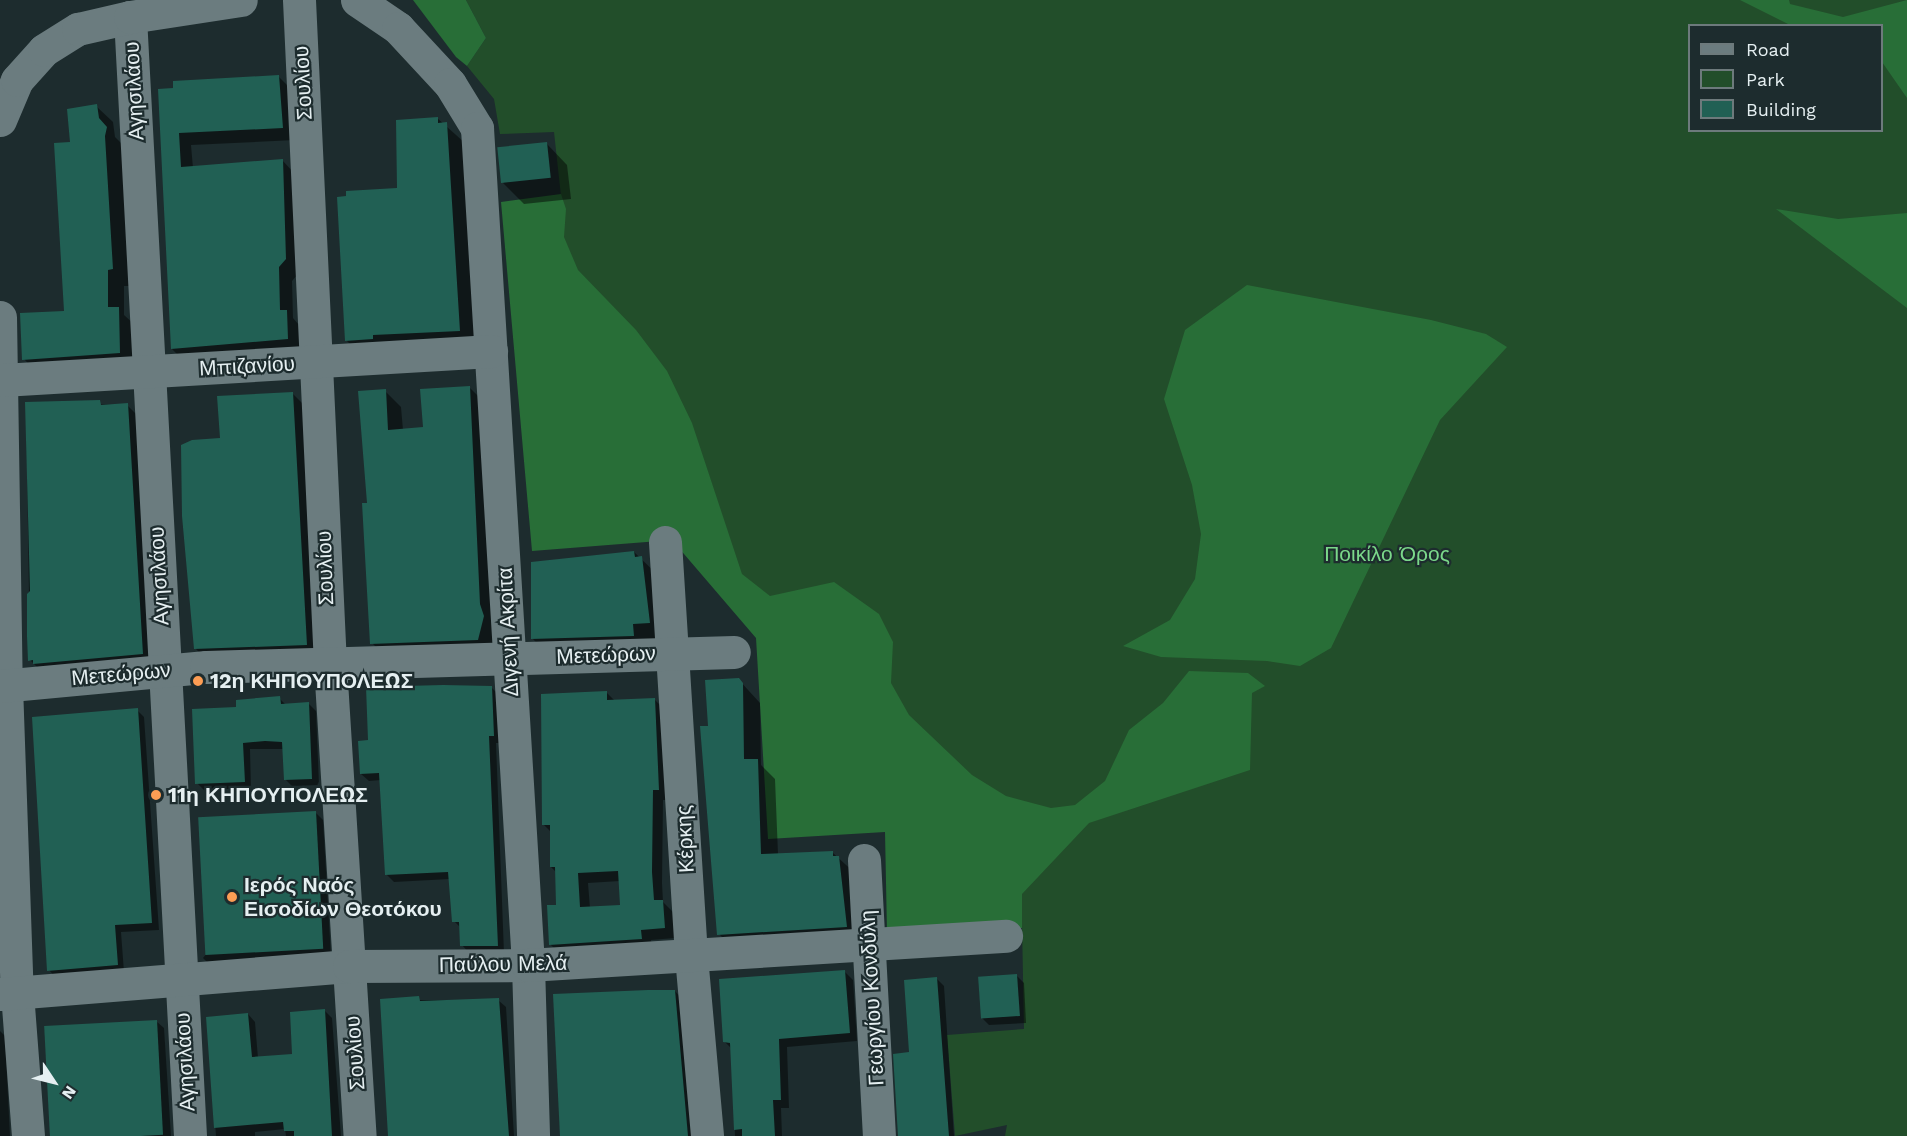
<!DOCTYPE html>
<html>
<head>
<meta charset="utf-8">
<style>
  body { margin:0 }
  #map { position:relative; width:1907px; height:1136px; overflow:hidden; background:#1d2c2e; font-family:"Work Sans",sans-serif }
  div>[style] { position:absolute }
  [style*='--x'] { left:calc(var(--x)*1px); top:calc(var(--y)*1px); width:calc(var(--w)*1px); rotate:calc(var(--a)*1deg) }
  .green>* { inset:0; background:#224e2a }
  .forest>* { inset:0; background:#286e37 }
  .shadow>* { inset:0; background:#0007 }
  .building>* { inset:0; background:#216054; transform-origin:0 0 }
  .minor>* { height:33px; margin:-16.5px; padding:0 16.5px; transform-origin:16.5px; border-radius:16.5px; background:#6b7c7f }
  .dots>* { width:16px; height:16px; translate:-50% -50%; box-sizing:border-box; border:3px solid #1d2c2e; border-radius:50% }
  span { translate:-50% -50%; white-space:nowrap; text-align:center; line-height:1.15; -webkit-text-stroke:4.5px #1d2c2e; paint-order:stroke }
  .street-label { font-size:21px; color:#e5eff1 }
  .park-label { font-size:21px; color:#7bd88a }
  .poi-label { font-size:21px; color:#e5eff1; font-weight:700 }
  .left { translate:0 -50%; text-align:left }
  .legend { position:absolute; left:1688px; top:24px; width:195px; height:108px; box-sizing:border-box; background:#1d2c2e; border:2px solid #6d7a7c; margin:0; padding:8px 10px; list-style:none; font-size:18px; color:#e5eff1 }
  .legend li { display:flex; align-items:center; gap:12px; height:30px }
  .legend b { width:30px; border:2px solid #6d7a7c }
  .north { position:absolute; left:24px; top:1052px; width:60px; height:60px; -webkit-text-stroke:4px #1d2c2e; paint-order:stroke; rotate:125deg; font-size:16px; font-weight:700; line-height:24px; text-align:center; color:#e5eff1 }
  .north::after { content:''; display:block; margin:auto; width:21px; height:27px; background:#e5eff1; clip-path:polygon(50% 0,100% 100%,50% 72%,0 100%) }
</style>
</head>
<body>
<div id="map">
  <div class="green">
    <i style="clip-path:polygon(evenodd,466px 0,1907px 0,1907px 1136px,1005px 1136px,1007px 1125px,955px 1136px,947px 1035px,1024px 1029px,1022px 925px,674px 534px,534px 547px,561px 196px,554px 132px,500px 134px,494px 99px,467px 66px,486px 38px,466px 0,1690px 26px,1882px 26px,1882px 130px,1690px 130px,1690px 26px)"></i>
  </div>
  <div class="forest">
    <i style="clip-path:polygon(413px 0,466px 0,486px 38px,467px 66px,456px 57px)"></i>
    <i style="clip-path:polygon(1740px 0,1789px 0,1790px 4px,1843px 17px,1907px 0,1907px 98px,1882px 62px,1882px 26px,1790px 25px)"></i>
    <i style="clip-path:polygon(561px 194px,566px 209px,564px 237px,578px 270px,636px 330px,667px 371px,692px 423px,742px 574px,770px 596px,834px 582px,879px 614px,893px 642px,891px 683px,909px 715px,972px 775px,1006px 796px,1051px 808px,1075px 805px,1105px 781px,1129px 730px,1163px 703px,1189px 671px,1248px 673px,1265px 686px,1252px 693px,1250px 770px,1089px 823px,1022px 894px,1022px 928px,887px 933px,885px 832px,768px 839px,756px 638px,672px 540px,532px 551px,501px 202px)"></i>
    <i style="clip-path:polygon(1776px 209px,1838px 219px,1907px 213px,1907px 308px)"></i>
    <i style="clip-path:polygon(1247px 285px,1431px 320px,1486px 334px,1507px 347px,1440px 420px,1331px 648px,1300px 666px,1267px 661px,1161px 657px,1123px 646px,1170px 620px,1195px 579px,1201px 534px,1192px 485px,1164px 399px,1185px 330px)"></i>
  </div>
  <div class="shadow">
    <i style="clip-path:polygon(279px 77px,292px 90px,295px 140px,191px 145px,193px 168px,282px 160px,295px 174px,299px 273px,292px 281px,293px 318px,299px 325px,301px 352px,185px 362px,172px 349px,160px 90px)"></i>
    <i style="clip-path:polygon(96px 106px,113px 122px,115px 137px,123px 145px,129px 286px,124px 286px,124px 315px,135px 325px,136px 369px,40px 376px,24px 359px,66px 312px,72px 143px)"></i>
    <i style="clip-path:polygon(437px 118px,465px 143px,478px 349px,365px 359px,346px 340px,399px 189px)"></i>
    <i style="clip-path:polygon(546px 143px,567px 165px,571px 199px,524px 204px,503px 183px)"></i>
    <i style="clip-path:polygon(470px 388px,486px 404px,494px 656px,388px 659px,372px 643px,369px 504px,385px 391px,401px 407px,403px 430px,424px 428px)"></i>
    <i style="clip-path:polygon(293px 394px,308px 409px,322px 660px,210px 664px,196px 649px,221px 440px)"></i>
    <i style="clip-path:polygon(26px 403px,127px 405px,141px 419px,156px 667px,44px 674px,30px 660px)"></i>
    <i style="clip-path:polygon(634px 552px,662px 579px,670px 643px,553px 660px,532px 638px)"></i>
    <i style="clip-path:polygon(738px 679px,760px 703px,761px 765px,775px 779px,778px 854px,833px 853px,857px 875px,864px 944px,737px 952px,719px 934px,709px 728px)"></i>
    <i style="clip-path:polygon(492px 688px,499px 695px,501px 743px,496px 743px,504px 953px,469px 953px,462px 945px,461px 928px,454px 921px,450px 879px,394px 882px,386px 874px,381px 780px,369px 781px,361px 774px,370px 741px)"></i>
    <i style="clip-path:polygon(evenodd,607px 693px,615px 701px,655px 700px,665px 710px,669px 800px,663px 800px,662px 883px,663px 902px,673px 912px,675px 938px,651px 940px,652px 949px,561px 955px,550px 944px,557px 906px,556px 872px,551px 867px,551px 832px,543px 824px,607px 693px,620px 881px,621px 907px,590px 908px,588px 883px,620px 881px)"></i>
    <i style="clip-path:polygon(279px 698px,286px 705px,309px 704px,316px 711px,319px 785px,292px 786px,285px 779px,284px 749px,250px 749px,251px 788px,204px 790px,197px 783px,238px 708px)"></i>
    <i style="clip-path:polygon(137px 710px,144px 717px,159px 930px,121px 932px,124px 972px,56px 978px,49px 970px)"></i>
    <i style="clip-path:polygon(315px 812px,323px 820px,331px 956px,211px 966px,203px 958px)"></i>
    <i style="clip-path:polygon(844px 971px,853px 980px,857px 1041px,787px 1047px,789px 1108px,781px 1108px,782px 1136px,735px 1136px,732px 1049px,725px 1042px)"></i>
    <i style="clip-path:polygon(1017px 976px,1024px 983px,1026px 1023px,989px 1025px,982px 1018px)"></i>
    <i style="clip-path:polygon(937px 979px,944px 986px,954px 1136px,900px 1136px,911px 1053px)"></i>
    <i style="clip-path:polygon(675px 991px,682px 999px,694px 1136px,563px 1136px)"></i>
    <i style="clip-path:polygon(382px 1000px,498px 1000px,506px 1007px,514px 1136px,390px 1136px)"></i>
    <i style="clip-path:polygon(325px 1011px,332px 1018px,341px 1136px,286px 1136px,285px 1129px,255px 1132px,255px 1136px,216px 1136px,207px 1018px,248px 1014px,255px 1022px,258px 1058px,294px 1056px)"></i>
    <i style="clip-path:polygon(156px 1021px,164px 1028px,171px 1136px,54px 1136px,46px 1028px)"></i>
    <i style="clip-path:polygon(0 1031px,5px 1036px,10px 1136px,0 1136px)"></i>
  </div>
  <div class="building">
    <i style="clip-path:polygon(279px 75px,283px 128px,179px 133px,181px 167px,283px 159px,286px 259px,279px 267px,280px 310px,287px 310px,288px 339px,171px 349px,158px 89px,173px 88px,173px 81px)"></i>
    <i style="clip-path:polygon(97px 104px,99px 118px,107px 127px,105px 136px,113px 269px,108px 270px,108px 307px,119px 307px,120px 353px,22px 360px,20px 313px,64px 311px,54px 143px,70px 142px,67px 109px)"></i>
    <i style="clip-path:polygon(438px 117px,438px 123px,447px 122px,460px 331px,373px 335px,373px 339px,345px 341px,337px 197px,346px 196px,346px 191px,397px 188px,396px 120px)"></i>
    <i style="left:547px;top:142px;width:36px;height:50px;rotate:84deg"></i>
    <i style="clip-path:polygon(470px 386px,480px 604px,484px 616px,478px 640px,370px 644px,362px 503px,367px 503px,358px 391px,386px 389px,388px 430px,423px 427px,420px 389px)"></i>
    <i style="clip-path:polygon(293px 392px,307px 645px,194px 649px,182px 516px,181px 445px,192px 440px,220px 438px,217px 396px)"></i>
    <i style="clip-path:polygon(100px 400px,101px 405px,128px 403px,143px 654px,33px 664px,33px 660px,28px 661px,27px 636px,27px 594px,30px 591px,25px 402px)"></i>
    <i style="clip-path:polygon(634px 551px,635px 557px,642px 556px,650px 623px,633px 624px,634px 636px,531px 639px,531px 562px)"></i>
    <i style="clip-path:polygon(739px 678px,743px 683px,744px 759px,758px 759px,761px 854px,833px 851px,833px 856px,839px 856px,847px 927px,717px 935px,700px 726px,708px 726px,705px 680px)"></i>
    <i style="clip-path:polygon(443px 685px,492px 686px,494px 736px,489px 736px,498px 946px,460px 946px,459px 922px,452px 922px,448px 872px,385px 875px,379px 773px,360px 774px,358px 741px,368px 740px,366px 687px)"></i>
    <i style="clip-path:polygon(evenodd,607px 691px,607px 700px,655px 698px,659px 790px,653px 790px,652px 872px,654px 900px,663px 900px,665px 928px,641px 930px,642px 939px,549px 945px,547px 905px,556px 905px,555px 867px,550px 867px,550px 825px,542px 825px,541px 694px,607px 691px,618px 871px,620px 905px,580px 907px,578px 873px,618px 871px)"></i>
    <i style="clip-path:polygon(280px 696px,281px 704px,309px 702px,312px 779px,284px 780px,282px 742px,265px 741px,243px 743px,245px 782px,195px 784px,192px 709px,236px 707px,236px 700px)"></i>
    <i style="clip-path:polygon(138px 708px,152px 923px,115px 925px,118px 965px,47px 971px,32px 717px)"></i>
    <i style="left:316px;top:811px;width:138px;height:118px;rotate:87deg"></i>
    <i style="clip-path:polygon(845px 970px,850px 1033px,779px 1039px,781px 1100px,773px 1100px,775px 1136px,742px 1136px,742px 1129px,734px 1130px,730px 1043px,723px 1042px,719px 979px)"></i>
    <i style="left:1017px;top:974px;width:42px;height:39px;rotate:86deg"></i>
    <i style="clip-path:polygon(937px 977px,949px 1136px,898px 1136px,893px 1054px,909px 1052px,904px 980px)"></i>
    <i style="clip-path:polygon(648px 990px,675px 990px,688px 1136px,560px 1136px,553px 994px)"></i>
    <i style="clip-path:polygon(419px 996px,420px 1001px,499px 998px,509px 1136px,388px 1136px,380px 999px)"></i>
    <i style="clip-path:polygon(325px 1009px,332px 1136px,294px 1136px,294px 1131px,284px 1131px,283px 1122px,214px 1128px,206px 1017px,248px 1013px,252px 1057px,292px 1054px,290px 1012px)"></i>
    <i style="left:157px;top:1020px;width:115px;height:113px;rotate:87deg"></i>
  </div>
  <div class="minor">
    <i style="--x:299;--y:0;--w:666;--a:87.33"></i>
    <i style="--x:330;--y:665;--w:472;--a:86.4"></i>
    <i style="--x:357;--y:0;--w:50;--a:34.3"></i>
    <i style="--x:398;--y:28;--w:76;--a:47.1"></i>
    <i style="--x:450;--y:84;--w:52;--a:58.5"></i>
    <i style="--x:477;--y:128;--w:839;--a:86.51"></i>
    <i style="--x:528;--y:965;--w:171;--a:88.3"></i>
    <i style="--x:130;--y:17;--w:1121;--a:86.93"></i>
    <i style="--x:0;--y:120;--w:43;--a:-67"></i>
    <i style="--x:17;--y:80;--w:40;--a:-48"></i>
    <i style="--x:44;--y:50;--w:40;--a:-32"></i>
    <i style="--x:78;--y:29;--w:53;--a:-13"></i>
    <i style="--x:130;--y:17;--w:112;--a:-8.7"></i>
    <i style="--x:0;--y:317;--w:368;--a:89.1"></i>
    <i style="--x:6;--y:685;--w:308;--a:88"></i>
    <i style="--x:17;--y:993;--w:143;--a:85.6"></i>
    <i style="--x:2;--y:380;--w:490;--a:-3.4"></i>
    <i style="--x:665;--y:542;--w:415;--a:86.4"></i>
    <i style="--x:691;--y:956;--w:181;--a:84.9"></i>
    <i style="--x:0;--y:686;--w:207;--a:-5.3"></i>
    <i style="--x:206;--y:667;--w:528;--a:-1.63"></i>
    <i style="--x:864;--y:860;--w:276;--a:86.9"></i>
    <i style="--x:0;--y:994;--w:350;--a:-4.6"></i>
    <i style="--x:349;--y:966;--w:179;--a:-0.3"></i>
    <i style="--x:528;--y:965;--w:479;--a:-3.5"></i>
  </div>
  <div class="dots">
    <i style="left:198px;top:681px;background:#fc9d54"></i>
    <i style="left:156px;top:795px;background:#fc9d54"></i>
    <i style="left:232px;top:897px;background:#fc9d54"></i>
  </div>
  <div class="street-label">
    <span style="left:303px;top:83px;rotate:-93deg">Σουλίου</span>
    <span style="left:134px;top:91px;rotate:-93deg">Αγησιλάου</span>
    <span style="left:247px;top:366px;rotate:-3deg">Μπιζανίου</span>
    <span style="left:325px;top:568px;rotate:-92deg">Σουλίου</span>
    <span style="left:159px;top:576px;rotate:-93deg">Αγησιλάου</span>
    <span style="left:508px;top:632px;rotate:-93deg">Διγενή Ακρίτα</span>
    <span style="left:606px;top:655px;rotate:-2deg">Μετεώρων</span>
    <span style="left:121px;top:674px;rotate:-5deg">Μετεώρων</span>
    <span style="left:685px;top:839px;rotate:-93deg">Κέρκης</span>
    <span style="left:503px;top:964px;rotate:-1deg">Παύλου Μελά</span>
    <span style="left:872px;top:998px;rotate:-93deg">Γεωργίου Κονδύλη</span>
    <span style="left:355px;top:1053px;rotate:-94deg">Σουλίου</span>
    <span style="left:185px;top:1062px;rotate:-93deg">Αγησιλάου</span>
  </div>
  <div class="park-label">
    <span style="left:1387px;top:554px">Ποικίλο Όρος</span>
  </div>
  <div class="poi-label">
    <span class="left" style="left:210px;top:681px">12η ΚΗΠΟΥΠΟΛΕΩΣ</span>
    <span class="left" style="left:168px;top:795px">11η ΚΗΠΟΥΠΟΛΕΩΣ</span>
    <span class="left" style="left:244px;top:897px">Ιερός Ναός<br>Εισοδίων Θεοτόκου</span>
  </div>
  <ul class="legend">
  <li><b style="height:8px;background:#6b7c7f"></b>Road</li>
  <li><b style="height:16px;background:#224e2a"></b>Park</li>
  <li><b style="height:16px;background:#216054"></b>Building</li>
  </ul>
  <div class="north">N</div>
</div>
</body>
</html>
